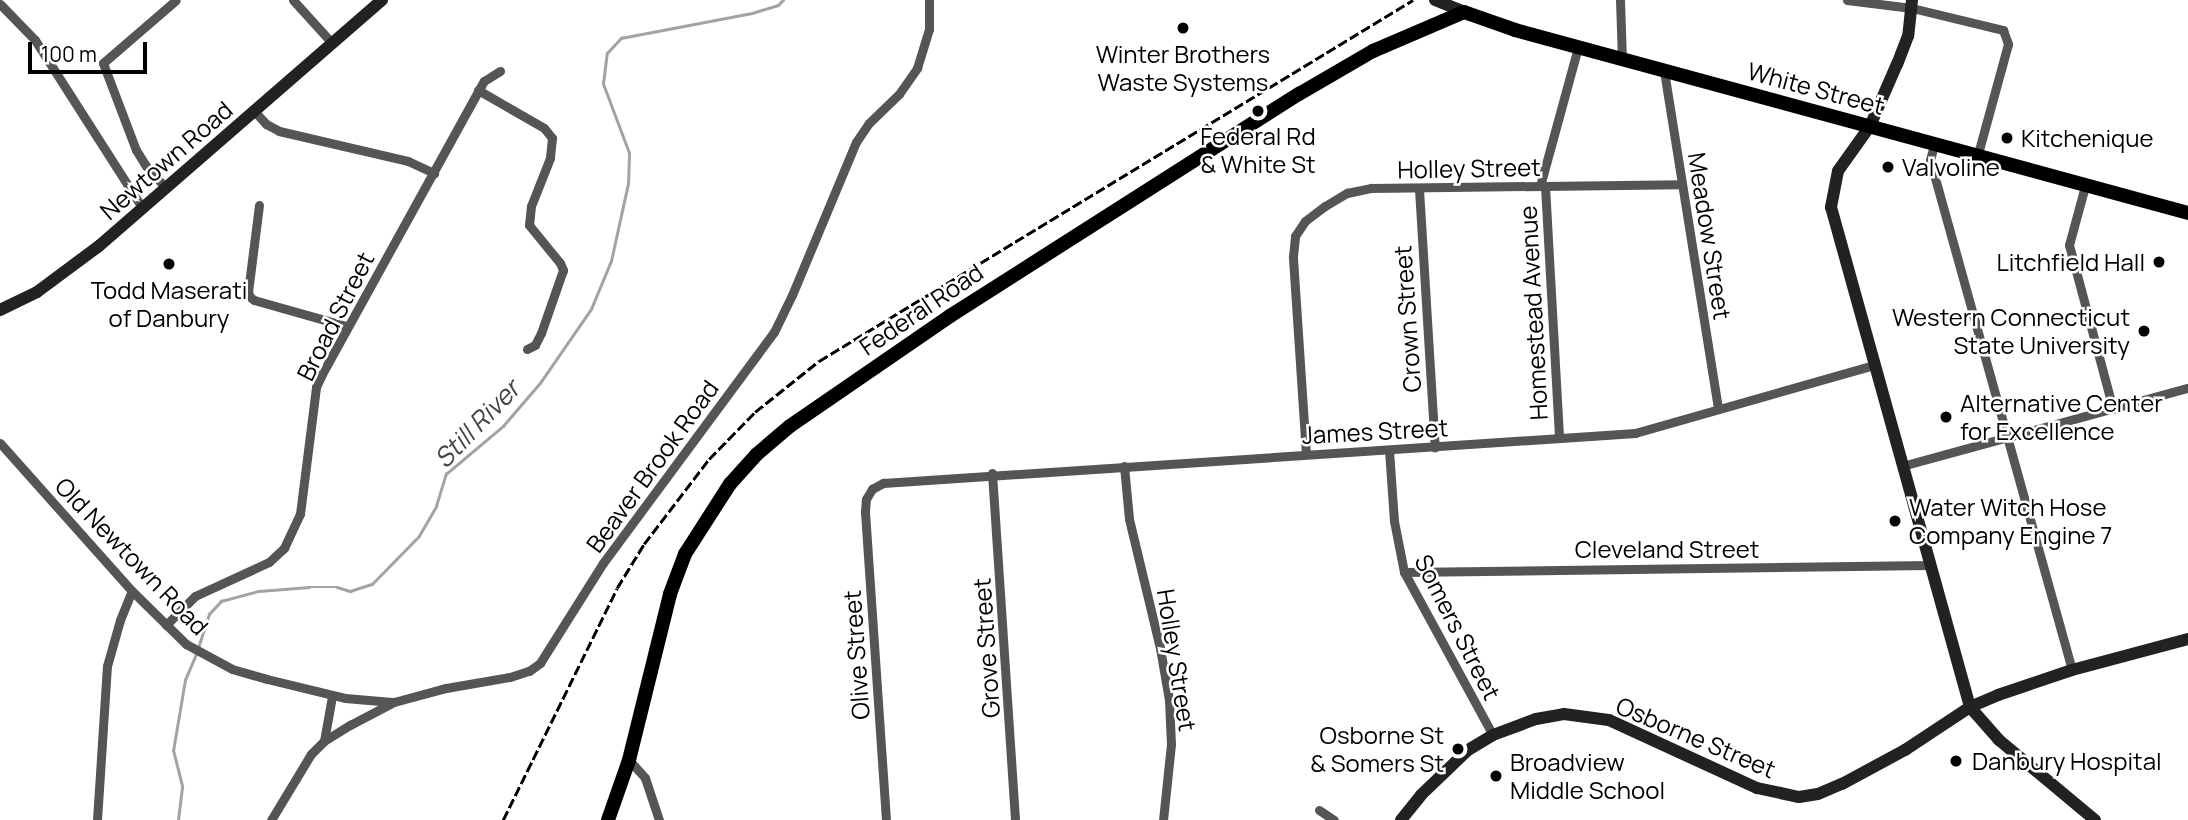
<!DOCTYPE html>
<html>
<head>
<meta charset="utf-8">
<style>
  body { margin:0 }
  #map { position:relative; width:2188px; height:820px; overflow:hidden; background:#fff; font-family:Manrope,sans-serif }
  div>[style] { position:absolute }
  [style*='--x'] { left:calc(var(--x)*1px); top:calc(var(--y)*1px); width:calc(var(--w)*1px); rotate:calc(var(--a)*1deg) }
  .stream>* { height:2.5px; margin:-1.25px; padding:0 1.25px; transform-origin:1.25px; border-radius:1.25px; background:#a3a3a3 }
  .street>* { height:9px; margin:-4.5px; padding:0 4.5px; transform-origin:4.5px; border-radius:4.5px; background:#555 }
  .secondary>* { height:12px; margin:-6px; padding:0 6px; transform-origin:6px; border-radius:6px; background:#222 }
  .primary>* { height:14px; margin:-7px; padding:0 7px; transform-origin:7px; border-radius:7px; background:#000 }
  .rail>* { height:2.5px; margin-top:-1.25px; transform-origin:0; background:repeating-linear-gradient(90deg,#000 0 10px,transparent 0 13.5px) }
  .dots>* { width:19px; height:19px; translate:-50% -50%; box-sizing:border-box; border:4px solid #fff; border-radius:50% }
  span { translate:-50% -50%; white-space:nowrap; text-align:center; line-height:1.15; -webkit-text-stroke:5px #fff; paint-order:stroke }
  .poi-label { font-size:24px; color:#000 }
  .left { translate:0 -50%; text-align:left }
  .right { translate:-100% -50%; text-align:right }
  .street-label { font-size:24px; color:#000 }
  .water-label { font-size:26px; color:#444; font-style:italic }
  .scale { position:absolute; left:28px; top:42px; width:119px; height:32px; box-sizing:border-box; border:4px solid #000; border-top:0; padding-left:9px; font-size:21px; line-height:24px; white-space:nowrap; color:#000; -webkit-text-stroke:5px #fff; paint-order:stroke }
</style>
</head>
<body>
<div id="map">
  <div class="stream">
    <i style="--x:198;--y:648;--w:36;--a:-72"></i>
    <i style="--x:209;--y:614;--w:18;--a:-47"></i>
    <i style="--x:221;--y:601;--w:39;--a:-15"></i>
    <i style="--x:259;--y:591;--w:50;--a:-4.6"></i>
    <i style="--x:309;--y:587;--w:28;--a:0"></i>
    <i style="--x:337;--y:587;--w:14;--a:17"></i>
    <i style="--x:350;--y:591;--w:23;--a:-18"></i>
    <i style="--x:372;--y:584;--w:67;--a:-45.6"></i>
    <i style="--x:419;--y:536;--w:34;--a:-60"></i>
    <i style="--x:436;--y:506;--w:34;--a:-73"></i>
    <i style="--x:446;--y:474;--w:75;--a:-40.1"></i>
    <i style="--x:503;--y:426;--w:57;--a:-49.3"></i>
    <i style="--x:540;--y:383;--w:90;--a:-55.4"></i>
    <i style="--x:591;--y:309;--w:52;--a:-67.4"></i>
    <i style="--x:611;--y:261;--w:79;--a:-77.6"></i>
    <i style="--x:628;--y:184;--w:31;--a:-88"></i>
    <i style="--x:629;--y:153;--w:74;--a:-110.6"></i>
    <i style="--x:603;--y:84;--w:31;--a:-83"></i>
    <i style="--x:607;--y:53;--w:21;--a:-47"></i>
    <i style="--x:621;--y:38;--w:133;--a:-10.8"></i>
    <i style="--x:752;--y:13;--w:27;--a:-17"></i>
    <i style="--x:778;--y:5;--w:7;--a:-45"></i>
    <i style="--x:178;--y:820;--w:34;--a:-83"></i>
    <i style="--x:182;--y:786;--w:36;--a:-104"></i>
    <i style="--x:173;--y:751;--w:72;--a:-80.4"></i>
    <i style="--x:185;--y:680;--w:28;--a:-67"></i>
  </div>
  <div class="street">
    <i style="--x:293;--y:0;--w:58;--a:47.8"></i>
    <i style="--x:1620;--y:0;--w:59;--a:88.1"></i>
    <i style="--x:1847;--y:0;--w:65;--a:7"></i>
    <i style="--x:1912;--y:8;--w:94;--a:13.6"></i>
    <i style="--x:2003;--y:30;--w:15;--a:70"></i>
    <i style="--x:2008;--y:44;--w:117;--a:105.3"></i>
    <i style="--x:0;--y:4;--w:50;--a:45.8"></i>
    <i style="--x:35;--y:40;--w:198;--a:57.4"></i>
    <i style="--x:1664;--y:71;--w:340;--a:80.9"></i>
    <i style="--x:478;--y:90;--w:76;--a:29.9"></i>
    <i style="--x:544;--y:128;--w:13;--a:51"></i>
    <i style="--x:552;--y:138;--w:20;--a:96"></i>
    <i style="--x:550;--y:158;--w:52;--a:111.6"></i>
    <i style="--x:531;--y:206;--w:19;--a:96"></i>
    <i style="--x:529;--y:225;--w:49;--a:50.8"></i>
    <i style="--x:560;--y:263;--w:8;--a:67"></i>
    <i style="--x:563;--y:270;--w:67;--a:109.2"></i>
    <i style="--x:541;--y:333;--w:13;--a:117"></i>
    <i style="--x:535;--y:345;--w:9;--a:153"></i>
    <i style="--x:254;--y:111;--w:18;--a:47"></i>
    <i style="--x:266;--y:124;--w:15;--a:28"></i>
    <i style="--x:279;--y:131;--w:132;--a:13.1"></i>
    <i style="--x:408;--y:161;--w:29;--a:25"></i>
    <i style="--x:1934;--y:145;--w:16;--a:105"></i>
    <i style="--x:1930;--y:160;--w:529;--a:74.44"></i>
    <i style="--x:1540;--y:186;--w:144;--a:-74.7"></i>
    <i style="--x:1545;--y:186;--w:252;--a:86.8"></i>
    <i style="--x:2085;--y:186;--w:61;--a:105.2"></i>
    <i style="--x:2069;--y:245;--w:170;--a:75"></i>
    <i style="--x:165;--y:187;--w:28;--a:-132"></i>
    <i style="--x:146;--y:166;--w:19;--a:-122"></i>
    <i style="--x:136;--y:150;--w:93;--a:-110.8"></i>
    <i style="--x:103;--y:63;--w:96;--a:-40.8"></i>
    <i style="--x:1419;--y:189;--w:259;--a:86.5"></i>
    <i style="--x:259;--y:205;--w:88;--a:97.2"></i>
    <i style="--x:248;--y:292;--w:5;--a:68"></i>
    <i style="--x:250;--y:297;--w:5;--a:37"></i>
    <i style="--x:254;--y:300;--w:96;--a:15.8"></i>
    <i style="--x:0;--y:443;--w:198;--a:48.3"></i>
    <i style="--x:132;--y:591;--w:76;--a:44.5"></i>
    <i style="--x:186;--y:644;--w:52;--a:28.5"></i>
    <i style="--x:232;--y:669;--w:36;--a:16"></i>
    <i style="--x:267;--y:679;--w:80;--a:13.7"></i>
    <i style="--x:345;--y:698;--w:47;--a:4.9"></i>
    <i style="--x:1389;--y:450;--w:71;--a:86"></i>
    <i style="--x:1394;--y:521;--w:52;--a:78.9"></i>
    <i style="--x:1404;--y:572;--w:186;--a:61.4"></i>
    <i style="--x:1306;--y:454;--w:198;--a:-93.8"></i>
    <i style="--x:1293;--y:256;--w:20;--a:-84"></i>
    <i style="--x:1295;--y:236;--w:18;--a:-56"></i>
    <i style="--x:1305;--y:221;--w:25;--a:-37"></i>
    <i style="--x:1325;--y:206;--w:26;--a:-31"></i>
    <i style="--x:1347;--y:193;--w:25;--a:-12"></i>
    <i style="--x:1371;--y:188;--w:310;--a:-0.7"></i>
    <i style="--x:1124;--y:466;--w:53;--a:84.6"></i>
    <i style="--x:1129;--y:519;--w:133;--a:76.5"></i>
    <i style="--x:1160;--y:648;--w:53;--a:80.2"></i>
    <i style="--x:1169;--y:700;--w:44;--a:87.4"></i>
    <i style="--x:1171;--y:744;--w:76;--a:96"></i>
    <i style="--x:1902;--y:466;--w:296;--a:-15.3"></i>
    <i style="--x:992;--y:473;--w:348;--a:86.2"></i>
    <i style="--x:1404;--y:572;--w:526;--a:-0.76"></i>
    <i style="--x:166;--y:625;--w:41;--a:-45"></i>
    <i style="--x:195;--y:596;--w:81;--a:-24.7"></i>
    <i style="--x:269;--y:562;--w:21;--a:-43"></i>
    <i style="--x:284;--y:548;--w:38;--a:-65"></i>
    <i style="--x:300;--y:514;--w:128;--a:-82.8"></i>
    <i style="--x:316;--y:387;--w:14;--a:-65"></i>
    <i style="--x:322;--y:374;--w:335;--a:-61.1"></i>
    <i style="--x:484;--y:81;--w:19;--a:-32"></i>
    <i style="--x:324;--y:741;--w:46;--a:-79.9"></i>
    <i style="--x:629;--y:760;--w:24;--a:48"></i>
    <i style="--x:645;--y:778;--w:44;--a:71.6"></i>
    <i style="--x:1319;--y:810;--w:18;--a:34"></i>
    <i style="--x:97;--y:820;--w:154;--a:-86.3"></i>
    <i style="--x:107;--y:666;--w:48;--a:-74.2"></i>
    <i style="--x:120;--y:620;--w:31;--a:-68"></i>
    <i style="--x:271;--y:820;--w:77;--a:-58.8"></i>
    <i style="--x:311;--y:754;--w:18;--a:-45"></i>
    <i style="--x:324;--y:741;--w:31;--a:-32"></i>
    <i style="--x:350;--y:725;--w:50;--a:-27.6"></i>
    <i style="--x:394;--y:702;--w:54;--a:-15.1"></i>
    <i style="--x:446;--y:688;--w:65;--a:-9.8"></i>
    <i style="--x:510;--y:677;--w:20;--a:-18"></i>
    <i style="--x:529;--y:671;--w:14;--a:-36"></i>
    <i style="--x:540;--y:663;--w:118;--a:-57.8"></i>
    <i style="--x:603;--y:563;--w:287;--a:-53.5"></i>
    <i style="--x:774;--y:332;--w:41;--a:-64.1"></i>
    <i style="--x:792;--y:295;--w:166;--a:-67.3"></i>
    <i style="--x:856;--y:142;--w:23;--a:-56"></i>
    <i style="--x:869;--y:123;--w:42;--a:-44"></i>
    <i style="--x:899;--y:94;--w:32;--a:-55"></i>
    <i style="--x:917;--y:68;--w:41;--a:-72.9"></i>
    <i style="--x:929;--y:29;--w:29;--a:-90"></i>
    <i style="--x:886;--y:820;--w:309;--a:-93.9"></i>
    <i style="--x:865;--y:512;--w:13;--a:-86"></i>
    <i style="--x:866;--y:499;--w:12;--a:-59"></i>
    <i style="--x:872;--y:489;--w:13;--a:-29"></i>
    <i style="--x:883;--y:483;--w:754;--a:-3.8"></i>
    <i style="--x:1635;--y:433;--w:248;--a:-15.9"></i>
  </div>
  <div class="secondary">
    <i style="--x:1435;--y:0;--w:31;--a:22"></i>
    <i style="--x:1912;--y:0;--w:36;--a:96"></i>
    <i style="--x:1908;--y:36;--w:30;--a:111"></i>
    <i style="--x:1897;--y:64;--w:68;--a:113.5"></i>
    <i style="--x:1870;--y:126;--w:55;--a:125.4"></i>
    <i style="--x:1838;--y:171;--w:37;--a:101"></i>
    <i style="--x:1831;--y:207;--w:519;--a:74.46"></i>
    <i style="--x:1970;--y:707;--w:44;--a:48.7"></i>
    <i style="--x:1999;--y:740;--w:125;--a:39.8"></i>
    <i style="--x:0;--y:310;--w:41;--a:-25.9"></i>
    <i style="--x:37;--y:292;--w:77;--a:-36.6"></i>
    <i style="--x:99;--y:246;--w:375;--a:-41"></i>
    <i style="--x:1401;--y:820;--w:32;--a:-51"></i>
    <i style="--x:1421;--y:795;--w:65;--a:-43.8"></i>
    <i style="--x:1468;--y:750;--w:29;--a:-31"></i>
    <i style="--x:1493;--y:735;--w:46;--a:-20.4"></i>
    <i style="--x:1536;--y:719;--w:28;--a:-10"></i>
    <i style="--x:1564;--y:714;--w:45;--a:7.6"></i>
    <i style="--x:1609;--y:720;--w:163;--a:24.7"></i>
    <i style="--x:1757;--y:788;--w:43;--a:12.1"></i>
    <i style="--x:1799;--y:797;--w:19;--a:-9"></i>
    <i style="--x:1818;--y:794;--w:26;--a:-23"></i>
    <i style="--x:1842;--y:784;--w:72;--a:-28.4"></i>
    <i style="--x:1905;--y:750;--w:78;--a:-33.5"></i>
    <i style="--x:1970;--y:707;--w:30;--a:-23"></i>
    <i style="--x:1998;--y:695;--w:78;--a:-18.7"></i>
    <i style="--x:2072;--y:670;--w:120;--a:-15"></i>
  </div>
  <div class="primary">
    <i style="--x:608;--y:820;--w:64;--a:-70.7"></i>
    <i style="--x:629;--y:760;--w:171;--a:-76.1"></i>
    <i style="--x:670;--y:594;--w:43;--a:-69.4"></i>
    <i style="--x:685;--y:554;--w:83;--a:-57.3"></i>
    <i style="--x:730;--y:484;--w:40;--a:-48"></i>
    <i style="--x:757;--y:454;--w:43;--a:-40.3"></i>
    <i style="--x:790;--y:426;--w:194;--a:-34.5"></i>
    <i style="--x:950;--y:316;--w:414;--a:-32.5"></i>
    <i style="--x:1299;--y:94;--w:86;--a:-30.2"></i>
    <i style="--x:1373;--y:51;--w:99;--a:-23.2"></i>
    <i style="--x:1464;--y:12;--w:54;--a:19.4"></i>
    <i style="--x:1515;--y:30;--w:697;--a:15.21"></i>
  </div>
  <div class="rail">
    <i style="--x:503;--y:820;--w:258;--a:-63.8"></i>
    <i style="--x:617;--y:588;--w:52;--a:-58.5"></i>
    <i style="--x:644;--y:544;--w:107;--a:-52.6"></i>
    <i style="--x:709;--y:459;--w:66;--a:-45.6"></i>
    <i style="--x:755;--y:412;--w:82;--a:-38.6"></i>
    <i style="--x:819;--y:361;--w:695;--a:-31.29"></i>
  </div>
  <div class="dots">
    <i style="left:1183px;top:28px;background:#000"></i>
    <i style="left:1258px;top:111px;background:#000"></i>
    <i style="left:2007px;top:138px;background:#000"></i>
    <i style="left:1888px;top:167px;background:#000"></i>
    <i style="left:2159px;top:262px;background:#000"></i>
    <i style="left:169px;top:264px;background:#000"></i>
    <i style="left:2144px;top:331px;background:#000"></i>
    <i style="left:1946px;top:417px;background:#000"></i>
    <i style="left:1895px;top:521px;background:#000"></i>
    <i style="left:1458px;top:749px;background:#000"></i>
    <i style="left:1956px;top:761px;background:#000"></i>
    <i style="left:1496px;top:776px;background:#000"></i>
  </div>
  <div class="poi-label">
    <span style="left:1183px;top:68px">Winter Brothers<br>Waste Systems</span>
    <span style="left:1258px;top:150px">Federal Rd<br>&amp; White St</span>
    <span class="left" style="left:2021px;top:138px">Kitchenique</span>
    <span class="left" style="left:1902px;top:167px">Valvoline</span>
    <span class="right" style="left:2145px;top:262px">Litchfield Hall</span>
    <span style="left:169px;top:304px">Todd Maserati<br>of Danbury</span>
    <span class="right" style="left:2130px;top:331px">Western Connecticut<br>State University</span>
    <span class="left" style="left:1960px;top:417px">Alternative Center<br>for Excellence</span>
    <span class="left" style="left:1909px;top:521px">Water Witch Hose<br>Company Engine 7</span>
    <span class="right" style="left:1444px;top:749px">Osborne St<br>&amp; Somers St</span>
    <span class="left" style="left:1972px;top:761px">Danbury Hospital</span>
    <span class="left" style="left:1510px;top:776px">Broadview<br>Middle School</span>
  </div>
  <div class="street-label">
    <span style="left:1816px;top:88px;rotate:15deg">White Street</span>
    <span style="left:166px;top:160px;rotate:-41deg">Newtown Road</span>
    <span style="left:1469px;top:168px;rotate:-1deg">Holley Street</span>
    <span style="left:1710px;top:236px;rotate:81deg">Meadow Street</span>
    <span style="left:921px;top:309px;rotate:-34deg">Federal Road</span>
    <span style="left:1533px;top:313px;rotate:-93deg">Homestead Avenue</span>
    <span style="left:335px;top:316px;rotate:-63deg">Broad Street</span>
    <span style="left:1407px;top:319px;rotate:-94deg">Crown Street</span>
    <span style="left:1375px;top:431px;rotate:-3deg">James Street</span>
    <span style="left:652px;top:466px;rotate:-54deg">Beaver Brook Road</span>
    <span style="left:1667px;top:549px">Cleveland Street</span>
    <span style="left:132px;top:556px;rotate:46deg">Old Newtown Road</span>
    <span style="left:1458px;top:627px;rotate:63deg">Somers Street</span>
    <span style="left:986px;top:648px;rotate:-94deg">Grove Street</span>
    <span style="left:856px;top:655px;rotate:-94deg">Olive Street</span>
    <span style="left:1177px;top:660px;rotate:81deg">Holley Street</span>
    <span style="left:1696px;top:737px;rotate:23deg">Osborne Street</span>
  </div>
  <div class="water-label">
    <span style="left:477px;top:424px;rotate:-46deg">Still River</span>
  </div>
  <div class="scale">100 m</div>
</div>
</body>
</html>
